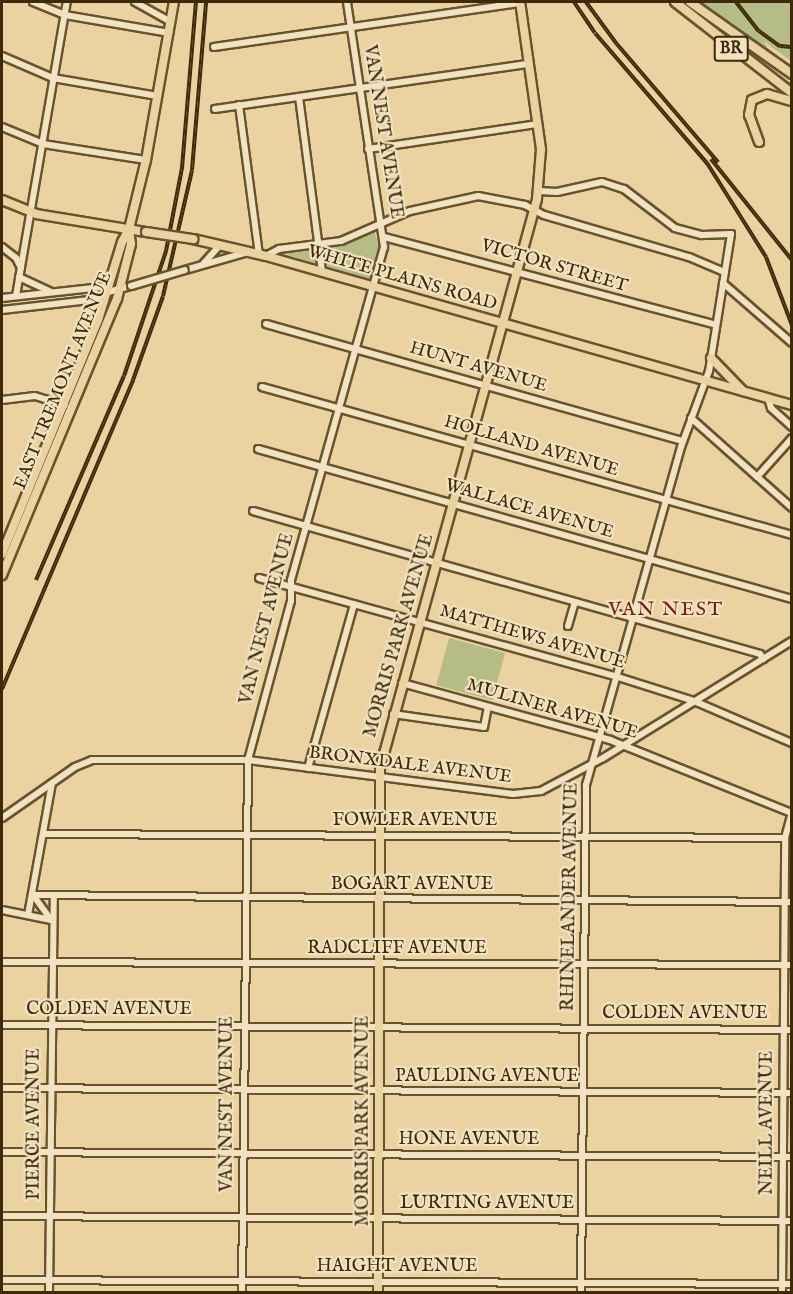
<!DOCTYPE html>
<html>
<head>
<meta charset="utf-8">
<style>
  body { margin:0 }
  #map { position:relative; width:793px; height:1294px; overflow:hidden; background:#ead2a1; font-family:"IM FELL English",serif }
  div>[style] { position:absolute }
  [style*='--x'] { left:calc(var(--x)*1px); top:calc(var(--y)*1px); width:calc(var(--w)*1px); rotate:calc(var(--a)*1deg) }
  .green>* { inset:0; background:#b5bc86; transform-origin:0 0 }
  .roads { filter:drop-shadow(2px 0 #69532e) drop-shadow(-2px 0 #69532e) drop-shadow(0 2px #69532e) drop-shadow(0 -2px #69532e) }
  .minor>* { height:6px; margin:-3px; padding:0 3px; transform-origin:3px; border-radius:3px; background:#f1e2c2 }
  .major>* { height:8px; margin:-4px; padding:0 4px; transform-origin:4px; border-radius:4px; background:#ead2a1 }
  .highway>* { height:8px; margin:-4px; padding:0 4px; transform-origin:4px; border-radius:4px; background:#ead2a1 }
  .rail>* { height:4px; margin-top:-2px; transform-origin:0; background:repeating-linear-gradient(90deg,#f1e2c2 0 4.5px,#3e2908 0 9px); box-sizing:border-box; border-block:2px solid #3e2908 }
  .bridges { filter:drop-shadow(2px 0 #69532e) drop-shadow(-2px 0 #69532e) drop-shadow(0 2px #69532e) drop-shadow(0 -2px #69532e) }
  .minor-bridge>* { height:6px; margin:-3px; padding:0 3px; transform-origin:3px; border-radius:3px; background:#f1e2c2 }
  .major-bridge>* { height:8px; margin:-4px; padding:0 4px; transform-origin:4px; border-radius:4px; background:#ead2a1 }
  span { translate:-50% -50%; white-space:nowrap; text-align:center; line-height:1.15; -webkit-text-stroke:4.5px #f1e2c2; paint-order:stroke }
  .shield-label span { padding:2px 4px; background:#f1e2c2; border:2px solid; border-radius:4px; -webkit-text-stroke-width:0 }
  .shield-label { font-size:16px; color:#3e2908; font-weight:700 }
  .street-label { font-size:18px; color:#3e2908 }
  .neighbourhood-label { font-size:20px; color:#7a1f14; letter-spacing:1.5px }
  .frame { position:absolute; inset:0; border:3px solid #3e2908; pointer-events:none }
</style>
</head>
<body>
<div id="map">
  <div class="green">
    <i style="clip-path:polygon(700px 2px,791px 2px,791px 61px,762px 40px,768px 47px,759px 47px)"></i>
    <i style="clip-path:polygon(374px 229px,379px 249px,370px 279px,278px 252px,340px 245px)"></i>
    <i style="left:449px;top:638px;width:58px;height:49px;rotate:15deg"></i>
  </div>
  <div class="roads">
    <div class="minor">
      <i style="--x:33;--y:2;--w:35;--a:22"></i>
      <i style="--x:65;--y:15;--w:106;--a:9.8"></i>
      <i style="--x:135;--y:2;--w:41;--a:29.1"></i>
      <i style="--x:214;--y:47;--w:310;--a:-8.2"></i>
      <i style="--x:2;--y:56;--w:56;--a:23.3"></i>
      <i style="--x:53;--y:78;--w:106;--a:9.8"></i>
      <i style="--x:299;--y:97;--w:177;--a:82.5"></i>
      <i style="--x:239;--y:105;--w:150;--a:82.4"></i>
      <i style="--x:215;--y:109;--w:317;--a:-8.2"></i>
      <i style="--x:2;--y:127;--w:44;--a:22.5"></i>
      <i style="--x:43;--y:144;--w:104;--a:8.8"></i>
      <i style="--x:368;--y:149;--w:172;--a:-8.4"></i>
      <i style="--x:539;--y:191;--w:18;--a:3"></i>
      <i style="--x:557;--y:192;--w:46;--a:-12.5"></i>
      <i style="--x:602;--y:182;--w:23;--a:18"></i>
      <i style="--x:624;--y:189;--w:64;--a:37.4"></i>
      <i style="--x:675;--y:228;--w:28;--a:15"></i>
      <i style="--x:702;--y:235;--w:29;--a:-2"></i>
      <i style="--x:731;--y:234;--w:139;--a:99.1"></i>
      <i style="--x:709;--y:371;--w:81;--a:110.2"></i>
      <i style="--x:681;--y:447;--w:351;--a:105.7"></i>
      <i style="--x:586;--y:785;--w:507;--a:90.57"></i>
      <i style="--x:384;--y:237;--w:343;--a:14.8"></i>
      <i style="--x:2;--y:247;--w:18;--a:38"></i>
      <i style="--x:16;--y:258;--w:11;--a:63"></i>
      <i style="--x:266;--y:256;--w:15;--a:-28"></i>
      <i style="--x:279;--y:249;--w:63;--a:-7.4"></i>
      <i style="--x:341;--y:241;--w:75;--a:-23.5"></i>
      <i style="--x:410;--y:211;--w:70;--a:-12.4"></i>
      <i style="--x:478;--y:196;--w:48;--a:10.8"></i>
      <i style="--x:525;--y:205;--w:21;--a:28"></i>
      <i style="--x:544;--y:215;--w:151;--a:16.2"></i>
      <i style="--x:689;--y:257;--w:39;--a:23"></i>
      <i style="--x:203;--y:264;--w:25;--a:-48"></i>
      <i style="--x:185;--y:270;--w:66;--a:-15.9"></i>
      <i style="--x:19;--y:277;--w:35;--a:25"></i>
      <i style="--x:723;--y:283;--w:91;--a:41"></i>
      <i style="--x:16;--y:296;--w:298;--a:-80.2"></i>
      <i style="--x:2;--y:298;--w:101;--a:-6.3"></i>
      <i style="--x:102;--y:287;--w:8;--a:40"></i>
      <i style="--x:2;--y:310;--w:97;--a:-6.5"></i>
      <i style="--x:98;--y:299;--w:12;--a:-35"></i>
      <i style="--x:108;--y:292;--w:24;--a:-15"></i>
      <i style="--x:266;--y:324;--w:433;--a:15.7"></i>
      <i style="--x:262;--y:387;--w:550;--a:15.6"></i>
      <i style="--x:768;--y:398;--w:10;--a:73"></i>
      <i style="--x:771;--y:408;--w:28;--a:42"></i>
      <i style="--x:2;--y:400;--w:33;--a:-7"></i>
      <i style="--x:35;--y:396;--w:31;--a:17"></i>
      <i style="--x:691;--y:418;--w:135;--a:41.7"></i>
      <i style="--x:258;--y:449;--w:555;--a:15.69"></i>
      <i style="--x:757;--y:477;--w:52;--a:-48.1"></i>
      <i style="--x:253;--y:511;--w:527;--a:15.75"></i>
      <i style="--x:760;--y:654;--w:6;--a:59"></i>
      <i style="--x:259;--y:578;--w:372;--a:15.4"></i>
      <i style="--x:618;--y:677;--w:80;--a:17.5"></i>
      <i style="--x:694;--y:701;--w:107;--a:23.2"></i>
      <i style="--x:568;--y:626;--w:25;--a:-74"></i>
      <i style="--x:402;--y:683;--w:216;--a:15.3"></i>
      <i style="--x:610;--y:740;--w:196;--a:21.9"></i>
      <i style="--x:393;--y:714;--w:92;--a:8.1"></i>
      <i style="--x:484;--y:727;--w:20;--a:-79"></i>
      <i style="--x:308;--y:768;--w:170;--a:-74.3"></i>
      <i style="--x:2;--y:818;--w:89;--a:-34.9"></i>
      <i style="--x:75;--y:767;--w:18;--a:-22"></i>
      <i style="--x:92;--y:760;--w:156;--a:0"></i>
      <i style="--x:248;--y:760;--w:267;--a:7.3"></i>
      <i style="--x:513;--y:794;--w:28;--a:-6"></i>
      <i style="--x:541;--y:791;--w:70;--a:-28"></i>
      <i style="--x:603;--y:758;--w:222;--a:-31.8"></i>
      <i style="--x:45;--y:834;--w:740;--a:0.31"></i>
      <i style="--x:33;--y:895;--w:759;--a:0.53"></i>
      <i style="--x:33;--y:895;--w:31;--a:54"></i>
      <i style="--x:2;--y:910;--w:50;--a:11.5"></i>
      <i style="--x:28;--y:915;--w:134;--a:-79.7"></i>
      <i style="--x:2;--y:962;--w:790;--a:0.22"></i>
      <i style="--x:2;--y:1025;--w:790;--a:0.36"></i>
      <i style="--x:2;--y:1088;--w:790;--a:0.36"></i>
      <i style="--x:2;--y:1152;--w:790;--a:0.36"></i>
      <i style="--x:2;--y:1216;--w:790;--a:0.36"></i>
      <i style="--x:2;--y:1280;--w:790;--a:0.29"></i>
      <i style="--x:49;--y:1292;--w:394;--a:-89.3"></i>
      <i style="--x:242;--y:1292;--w:532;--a:-89.35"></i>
      <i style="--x:248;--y:760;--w:165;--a:-74.9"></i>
      <i style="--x:291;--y:601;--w:21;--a:-90"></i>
      <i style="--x:291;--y:580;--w:346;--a:-74.4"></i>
      <i style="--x:384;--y:247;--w:248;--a:-98.6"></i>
      <i style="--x:782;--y:1292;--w:454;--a:-89.6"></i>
      <i style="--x:785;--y:838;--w:28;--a:-75"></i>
    </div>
    <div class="major">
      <i style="--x:2;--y:200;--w:37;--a:22"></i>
      <i style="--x:36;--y:214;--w:111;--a:9.3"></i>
      <i style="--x:193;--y:239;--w:75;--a:13.1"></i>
      <i style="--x:266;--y:256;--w:547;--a:15.82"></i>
      <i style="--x:711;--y:358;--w:46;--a:45.9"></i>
      <i style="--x:2;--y:554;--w:253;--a:-67.7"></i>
      <i style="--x:98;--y:320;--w:82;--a:-72.9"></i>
      <i style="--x:122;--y:242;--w:15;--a:-62"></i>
      <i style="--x:129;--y:229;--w:71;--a:-76.2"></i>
      <i style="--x:146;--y:160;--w:160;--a:-80"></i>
      <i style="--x:2;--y:575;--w:299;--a:-67.4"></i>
      <i style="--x:117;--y:299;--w:57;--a:-75.7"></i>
      <i style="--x:131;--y:244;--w:15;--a:-98"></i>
      <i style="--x:378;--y:1292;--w:524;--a:-89.78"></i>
      <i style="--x:380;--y:768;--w:590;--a:-74.57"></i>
      <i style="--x:537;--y:199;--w:50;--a:-85.4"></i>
      <i style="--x:541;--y:149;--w:148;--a:-98.1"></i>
    </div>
    <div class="highway">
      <i style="--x:675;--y:2;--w:148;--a:37.9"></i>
      <i style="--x:690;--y:2;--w:125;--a:35.2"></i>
      <i style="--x:759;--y:142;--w:29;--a:-110"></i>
      <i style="--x:749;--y:115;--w:15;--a:-79"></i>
      <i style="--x:752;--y:100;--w:16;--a:-22"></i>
      <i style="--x:767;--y:94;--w:26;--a:16"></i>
    </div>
  </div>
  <div class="rail">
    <i style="--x:574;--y:2;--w:37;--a:56"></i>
    <i style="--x:595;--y:33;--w:172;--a:49.3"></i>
    <i style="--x:707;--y:163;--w:111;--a:57.9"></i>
    <i style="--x:766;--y:257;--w:73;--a:69.1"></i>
    <i style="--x:586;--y:2;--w:51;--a:53.8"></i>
    <i style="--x:616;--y:43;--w:157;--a:49.4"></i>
    <i style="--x:736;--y:2;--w:37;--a:52"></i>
    <i style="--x:759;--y:31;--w:26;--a:36"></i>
    <i style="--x:780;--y:46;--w:12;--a:5"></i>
    <i style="--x:711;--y:159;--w:129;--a:51.3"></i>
    <i style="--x:36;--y:580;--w:222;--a:-66.7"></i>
    <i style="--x:124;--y:376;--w:132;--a:-71.4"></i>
    <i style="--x:166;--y:251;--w:85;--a:-79.1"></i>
    <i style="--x:182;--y:168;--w:167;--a:-85.2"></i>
    <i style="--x:2;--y:689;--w:336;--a:-67"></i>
    <i style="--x:133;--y:380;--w:89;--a:-70.3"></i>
    <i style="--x:163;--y:296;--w:129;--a:-77"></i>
    <i style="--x:192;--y:170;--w:169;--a:-85.2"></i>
  </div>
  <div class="bridges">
    <div class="minor-bridge">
      <i style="--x:131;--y:286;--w:56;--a:-16.5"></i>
    </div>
    <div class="major-bridge">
      <i style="--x:146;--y:232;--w:48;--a:8.5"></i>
    </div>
  </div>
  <div class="shield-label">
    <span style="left:731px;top:49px">BR</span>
  </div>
  <div class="street-label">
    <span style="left:382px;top:132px;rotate:81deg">VAN NEST AVENUE</span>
    <span style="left:554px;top:267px;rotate:16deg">VICTOR STREET</span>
    <span style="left:402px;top:279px;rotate:16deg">WHITE PLAINS ROAD</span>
    <span style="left:478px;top:368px;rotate:16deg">HUNT AVENUE</span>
    <span style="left:64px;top:381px;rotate:-68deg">EAST TREMONT AVENUE</span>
    <span style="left:531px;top:447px;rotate:16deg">HOLLAND AVENUE</span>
    <span style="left:529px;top:510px;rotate:16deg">WALLACE AVENUE</span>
    <span style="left:268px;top:619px;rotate:-76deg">VAN NEST AVENUE</span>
    <span style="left:400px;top:636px;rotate:-74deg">MORRIS PARK AVENUE</span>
    <span style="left:532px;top:638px;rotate:16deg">MATTHEWS AVENUE</span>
    <span style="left:552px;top:710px;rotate:16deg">MULINER AVENUE</span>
    <span style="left:410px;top:766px;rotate:7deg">BRONXDALE AVENUE</span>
    <span style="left:415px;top:821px">FOWLER AVENUE</span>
    <span style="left:412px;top:885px">BOGART AVENUE</span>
    <span style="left:571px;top:897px;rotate:-89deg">RHINELANDER AVENUE</span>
    <span style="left:397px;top:949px">RADCLIFF AVENUE</span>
    <span style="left:109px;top:1010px">COLDEN AVENUE</span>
    <span style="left:685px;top:1014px">COLDEN AVENUE</span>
    <span style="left:487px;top:1077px">PAULDING AVENUE</span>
    <span style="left:228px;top:1104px;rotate:-90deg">VAN NEST AVENUE</span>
    <span style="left:364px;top:1121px;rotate:-90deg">MORRIS PARK AVENUE</span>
    <span style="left:768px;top:1123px;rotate:-90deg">NEILL AVENUE</span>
    <span style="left:35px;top:1124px;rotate:-90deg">PIERCE AVENUE</span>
    <span style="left:469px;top:1140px">HONE AVENUE</span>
    <span style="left:487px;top:1204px">LURTING AVENUE</span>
    <span style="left:397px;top:1267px">HAIGHT AVENUE</span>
  </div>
  <div class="neighbourhood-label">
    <span style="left:666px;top:609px">VAN NEST</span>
  </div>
  <div class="frame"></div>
</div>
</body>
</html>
